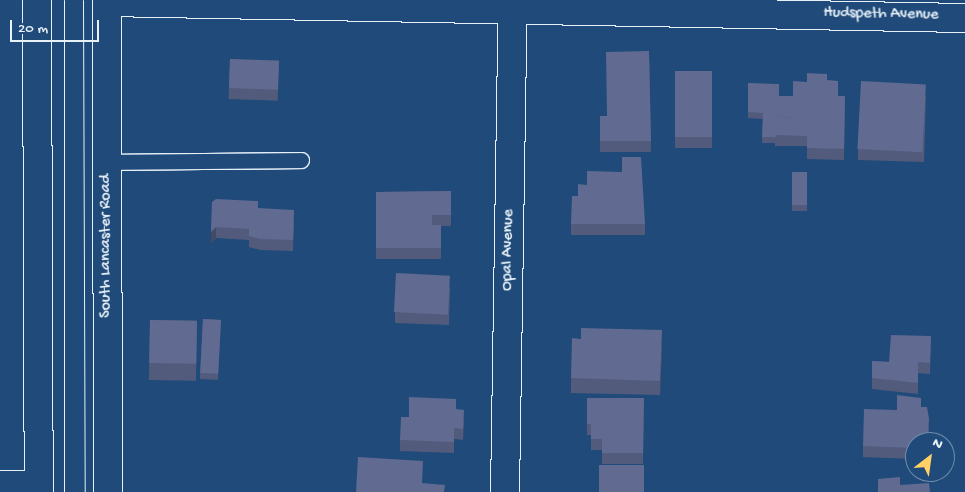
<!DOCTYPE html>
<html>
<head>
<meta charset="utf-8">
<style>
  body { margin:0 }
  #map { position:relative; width:965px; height:492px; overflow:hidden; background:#1f4a7a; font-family:"Gochi Hand",sans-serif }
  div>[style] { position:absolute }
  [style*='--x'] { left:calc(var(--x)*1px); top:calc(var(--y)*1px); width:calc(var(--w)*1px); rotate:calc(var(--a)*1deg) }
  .roads { filter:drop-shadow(1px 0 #e8f1f8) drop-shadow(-1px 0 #e8f1f8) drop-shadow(0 1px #e8f1f8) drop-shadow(0 -1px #e8f1f8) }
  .service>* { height:15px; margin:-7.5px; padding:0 7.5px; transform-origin:7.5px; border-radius:7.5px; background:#1f4a7a }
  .minor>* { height:28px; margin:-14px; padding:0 14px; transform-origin:14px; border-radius:14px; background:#1f4a7a }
  .secondary>* { height:28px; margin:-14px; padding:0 14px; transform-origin:14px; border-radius:14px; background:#1f4a7a }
  .tram>* { height:1px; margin:-0.5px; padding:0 0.5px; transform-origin:0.5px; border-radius:0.5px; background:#e8f1f8 }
  .wall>* { inset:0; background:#535b7d; transform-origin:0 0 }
  .shaded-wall>* { inset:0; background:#444a66 }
  .building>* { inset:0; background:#616a91; transform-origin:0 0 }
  span { translate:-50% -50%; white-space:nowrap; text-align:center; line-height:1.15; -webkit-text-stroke:5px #1f4a7a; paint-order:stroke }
  .street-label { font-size:16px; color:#e8f1f8 }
  .north { position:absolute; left:905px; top:432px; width:50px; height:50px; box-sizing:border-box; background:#1f4a7a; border:1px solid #6f8dac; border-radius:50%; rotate:30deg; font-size:14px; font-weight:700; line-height:20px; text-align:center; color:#e8f1f8 }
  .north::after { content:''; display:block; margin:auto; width:18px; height:22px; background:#ffd166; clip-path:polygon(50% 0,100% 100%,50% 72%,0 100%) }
  .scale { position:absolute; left:10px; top:20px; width:89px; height:22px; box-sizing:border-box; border:2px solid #e8f1f8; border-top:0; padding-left:6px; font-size:15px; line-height:18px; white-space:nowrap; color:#e8f1f8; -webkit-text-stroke:4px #1f4a7a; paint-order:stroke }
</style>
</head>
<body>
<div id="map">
  <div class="roads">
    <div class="service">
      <i style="--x:106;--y:162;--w:195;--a:-0.6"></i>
    </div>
    <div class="minor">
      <i style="--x:107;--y:2;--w:858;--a:1.07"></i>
      <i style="--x:0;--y:485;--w:39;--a:0"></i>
      <i style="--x:505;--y:492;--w:485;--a:-89.1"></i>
    </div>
    <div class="secondary">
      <i style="--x:37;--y:0;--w:492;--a:89.8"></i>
      <i style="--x:107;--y:0;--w:492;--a:89.9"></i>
    </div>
  </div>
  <div class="tram">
    <i style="--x:64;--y:0;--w:492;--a:90"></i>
    <i style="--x:83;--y:0;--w:492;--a:89.8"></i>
  </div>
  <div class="wall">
    <i style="clip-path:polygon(649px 51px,651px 152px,600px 152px,600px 116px,607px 116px)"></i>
    <i style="left:230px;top:59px;width:49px;height:40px;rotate:2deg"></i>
    <i style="left:675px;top:71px;width:37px;height:77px"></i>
    <i style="clip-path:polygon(827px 80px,838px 96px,845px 96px,844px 160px,807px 159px,807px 146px,775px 146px,775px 143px,762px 143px,763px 119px,748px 118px,748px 83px,779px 96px,793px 96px,807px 82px)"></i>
    <i style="clip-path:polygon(926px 95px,924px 162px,858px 160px,858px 149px)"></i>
    <i style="left:792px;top:172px;width:15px;height:39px"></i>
    <i style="clip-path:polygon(451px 191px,451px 226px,441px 226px,441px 259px,376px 259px,376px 192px)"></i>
    <i style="clip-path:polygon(578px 196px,645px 224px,645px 235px,571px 235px,571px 224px)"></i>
    <i style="clip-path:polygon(212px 202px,258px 208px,294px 221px,293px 251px,260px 250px,249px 247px,249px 240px,216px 238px,211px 243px)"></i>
    <i style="clip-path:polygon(450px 287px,449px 325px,395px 323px,395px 312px)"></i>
    <i style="left:203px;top:319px;width:18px;height:60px;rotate:3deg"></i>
    <i style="left:150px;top:320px;width:47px;height:60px;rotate:1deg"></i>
    <i style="clip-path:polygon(581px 328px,662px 345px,660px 395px,571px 393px,571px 378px,581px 339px)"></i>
    <i style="clip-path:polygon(931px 336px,930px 374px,918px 373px,918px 394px,872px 389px,872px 361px,889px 362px)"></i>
    <i style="clip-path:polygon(587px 398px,644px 398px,643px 464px,602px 464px,602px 450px,591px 450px,591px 435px,587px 435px)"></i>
    <i style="clip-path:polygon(921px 407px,929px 430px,915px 442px,915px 459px,863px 457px,863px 446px,897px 410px)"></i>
    <i style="clip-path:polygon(456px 409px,464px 421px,463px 440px,454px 439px,454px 453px,400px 451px,400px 440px,409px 417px)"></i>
  </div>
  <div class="shaded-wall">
    <i style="clip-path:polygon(216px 227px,216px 238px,211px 243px,211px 232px)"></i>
    <i style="clip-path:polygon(662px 330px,662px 345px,660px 395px,660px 381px)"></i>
  </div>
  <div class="building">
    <i style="clip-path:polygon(649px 51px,651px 141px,600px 141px,600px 116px,607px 116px,606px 52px)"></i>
    <i style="left:230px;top:59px;width:49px;height:29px;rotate:2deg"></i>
    <i style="left:675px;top:71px;width:37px;height:66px"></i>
    <i style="clip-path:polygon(807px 73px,827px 74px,827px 80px,838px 81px,838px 96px,845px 96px,844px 149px,807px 148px,807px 136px,775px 135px,775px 116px,793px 118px,793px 81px,807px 82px)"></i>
    <i style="left:861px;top:81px;width:65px;height:68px;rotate:3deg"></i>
    <i style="clip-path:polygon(748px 83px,779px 84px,779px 96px,793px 96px,793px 118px,775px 116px,776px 137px,762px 137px,763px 113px,748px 112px)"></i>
    <i style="clip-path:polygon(622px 157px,641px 157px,645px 224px,571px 224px,572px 196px,578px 196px,578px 184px,587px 185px,587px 171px,622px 172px)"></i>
    <i style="left:792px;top:172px;width:15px;height:33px"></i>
    <i style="clip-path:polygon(451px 191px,451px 215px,432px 215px,432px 225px,441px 225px,441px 248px,376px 248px,376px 192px)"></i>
    <i style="clip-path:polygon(216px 199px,258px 201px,258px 208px,294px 210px,293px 240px,260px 239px,249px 236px,249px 229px,216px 227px,211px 232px,212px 202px)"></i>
    <i style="left:396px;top:273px;width:54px;height:39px;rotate:3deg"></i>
    <i style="left:203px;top:319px;width:18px;height:54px;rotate:3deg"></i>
    <i style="left:150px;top:320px;width:47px;height:43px;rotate:1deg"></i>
    <i style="clip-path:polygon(581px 328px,662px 330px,660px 381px,571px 378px,572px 338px,581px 339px)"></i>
    <i style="clip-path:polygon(891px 335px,931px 336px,930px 363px,918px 362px,918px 383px,872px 378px,872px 361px,889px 362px)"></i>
    <i style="clip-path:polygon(897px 395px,921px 398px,921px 407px,927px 407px,929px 419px,928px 442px,915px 442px,915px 448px,863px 446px,864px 409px,897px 410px)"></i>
    <i style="clip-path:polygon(409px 397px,456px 399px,456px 409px,464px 410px,463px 429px,454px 428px,454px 442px,400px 440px,401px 417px,409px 417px)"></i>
    <i style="clip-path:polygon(587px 398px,644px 398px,643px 453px,602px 453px,602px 439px,591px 439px,591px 424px,587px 424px)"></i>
    <i style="clip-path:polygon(358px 457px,423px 461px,422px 483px,445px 485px,444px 492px,356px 492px)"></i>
    <i style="left:599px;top:465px;width:45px;height:27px"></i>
    <i style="clip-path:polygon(900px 477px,900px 485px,929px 483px,930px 492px,878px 492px,878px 479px)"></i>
  </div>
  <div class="street-label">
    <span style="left:881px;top:15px;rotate:1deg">Hudspeth Avenue</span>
    <span style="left:107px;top:246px;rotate:-90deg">South Lancaster Road</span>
    <span style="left:509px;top:250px;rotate:-89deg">Opal Avenue</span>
  </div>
  <div class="north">N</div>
  <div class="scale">20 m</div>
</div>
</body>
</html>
